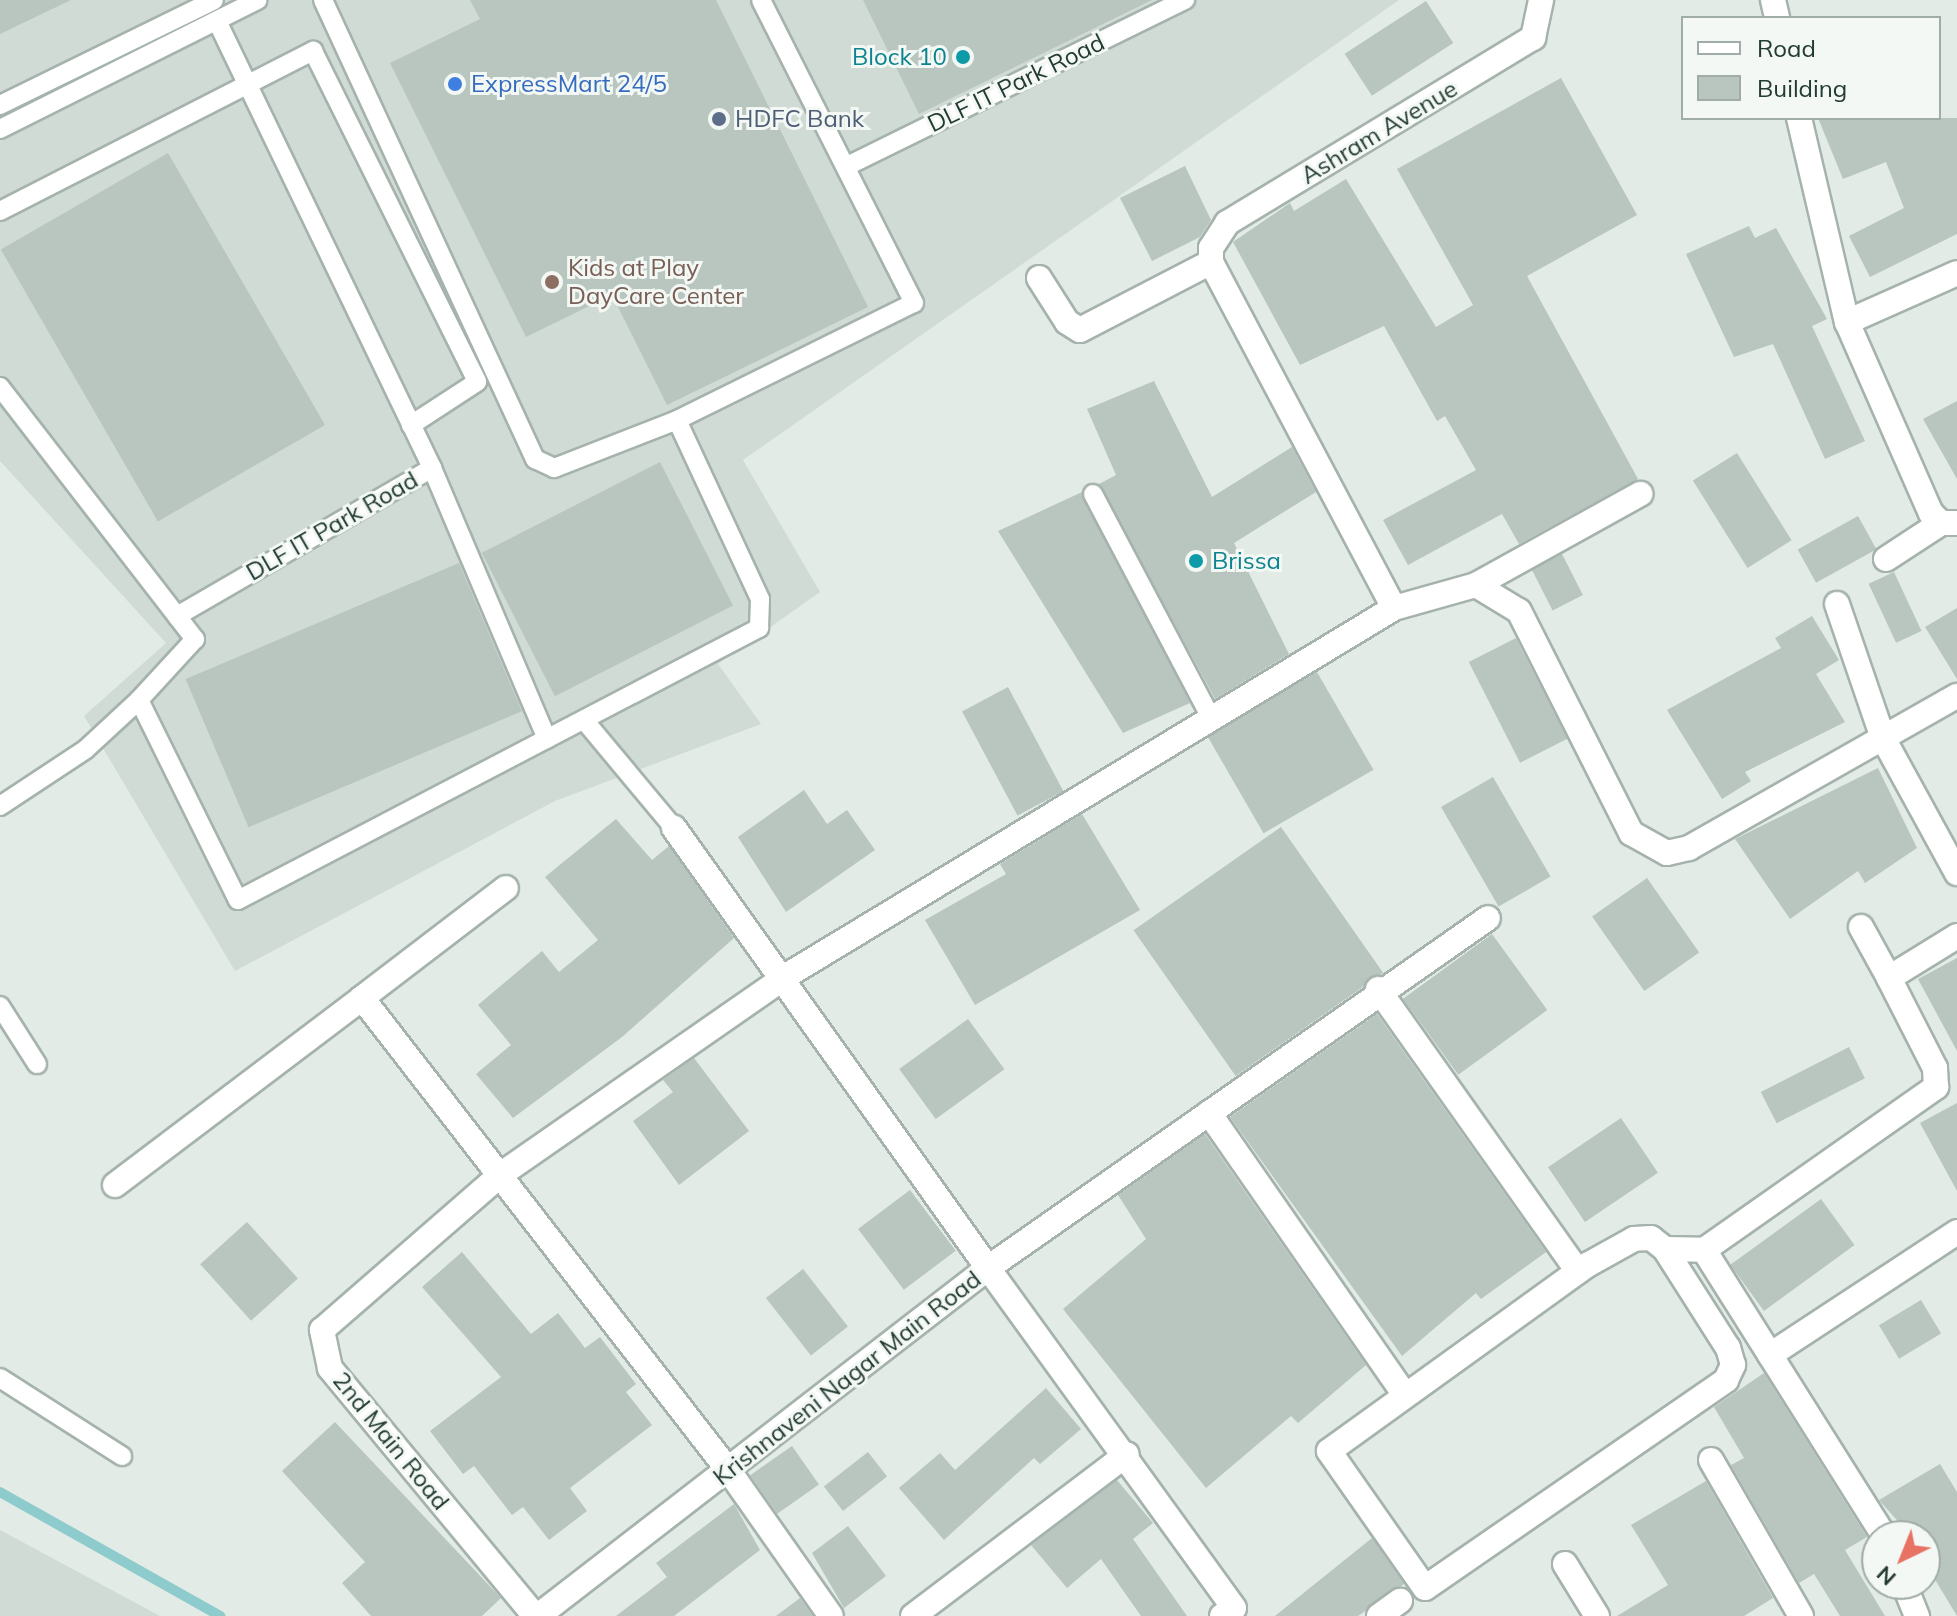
<!DOCTYPE html>
<html>
<head>
<meta charset="utf-8">
<style>
  body { margin:0 }
  #map { position:relative; width:1957px; height:1616px; overflow:hidden; background:#e2ebe6; font-family:Mulish,sans-serif }
  div>[style] { position:absolute }
  [style*='--x'] { left:calc(var(--x)*1px); top:calc(var(--y)*1px); width:calc(var(--w)*1px); rotate:calc(var(--a)*1deg) }
  .built>* { inset:0; background:#d1dbd5 }
  .stream>* { height:10px; margin:-5px; padding:0 5px; transform-origin:5px; border-radius:5px; background:#8ecbcc }
  .building>* { inset:0; background:#b8c6bf; transform-origin:0 0 }
  .roads { filter:drop-shadow(2px 0 #a5b3ac) drop-shadow(-2px 0 #a5b3ac) drop-shadow(0 2px #a5b3ac) drop-shadow(0 -2px #a5b3ac) }
  .service>* { height:18px; margin:-9px; padding:0 9px; transform-origin:9px; border-radius:9px; background:#fff }
  .minor>* { height:24px; margin:-12px; padding:0 12px; transform-origin:12px; border-radius:12px; background:#fff }
  .dots>* { width:22px; height:22px; translate:-50% -50%; box-sizing:border-box; border:4px solid #f3f8f5; border-radius:50% }
  span { translate:-50% -50%; white-space:nowrap; text-align:center; line-height:1.15; -webkit-text-stroke:6px #f3f8f5; paint-order:stroke }
  .culture-label { font-size:24px; color:#0d838f }
  .right { translate:-100% -50%; text-align:right }
  .left { translate:0 -50%; text-align:left }
  .street-label { font-size:24px; color:#233b32 }
  .shop-label { font-size:24px; color:#366cbe }
  .service-label { font-size:24px; color:#4e5e75 }
  .education-label { font-size:24px; color:#785e54 }
  .legend { position:absolute; left:1681px; top:16px; width:260px; height:104px; box-sizing:border-box; background:#f3f8f5; border:2px solid #a0aca7; margin:0; padding:10px 14px; list-style:none; font-size:24px; color:#233b32 }
  .legend li { display:flex; align-items:center; gap:16px; height:40px }
  .legend b { width:40px; border:2px solid #a0aca7 }
  .north { position:absolute; left:1861px; top:1520px; width:80px; height:80px; box-sizing:border-box; background:#f3f8f5; border:2px solid #a0aca7; border-radius:50%; rotate:223deg; font-size:22px; font-weight:700; line-height:32px; text-align:center; color:#233b32 }
  .north::after { content:''; display:block; margin:auto; width:28px; height:36px; background:#e87364; clip-path:polygon(50% 0,100% 100%,50% 72%,0 100%) }
</style>
</head>
<body>
<div id="map">
  <div class="built">
    <i style="clip-path:polygon(0 0,1399px 0,743px 460px,820px 592px,718px 664px,761px 724px,555px 801px,235px 971px,84px 716px,166px 643px,0 461px)"></i>
    <i style="clip-path:polygon(0 1530px,160px 1616px,0 1616px)"></i>
  </div>
  <div class="stream">
    <i style="--x:0;--y:1492;--w:253;--a:29.4"></i>
  </div>
  <div class="building">
    <i style="clip-path:polygon(0 0,71px 0,0 34px)"></i>
    <i style="clip-path:polygon(470px 0,716px 0,868px 307px,667px 405px,612px 295px,526px 337px,390px 63px,480px 19px)"></i>
    <i style="clip-path:polygon(863px 0,1152px 0,919px 114px)"></i>
    <i style="left:1426px;top:1px;width:50px;height:97px;rotate:57deg"></i>
    <i style="clip-path:polygon(1561px 78px,1637px 215px,1527px 276px,1638px 479px,1519px 544px,1502px 514px,1408px 565px,1383px 520px,1476px 470px,1445px 416px,1437px 421px,1384px 326px,1300px 365px,1233px 242px,1290px 203px,1294px 211px,1346px 179px,1436px 327px,1473px 305px,1397px 169px)"></i>
    <i style="clip-path:polygon(1818px 118px,1957px 118px,1957px 234px,1870px 277px,1849px 236px,1904px 208px,1886px 162px,1843px 179px)"></i>
    <i style="left:168px;top:153px;width:314px;height:193px;rotate:60deg"></i>
    <i style="clip-path:polygon(1185px 166px,1211px 220px,1200px 237px,1152px 261px,1120px 198px)"></i>
    <i style="clip-path:polygon(1749px 226px,1755px 238px,1776px 228px,1827px 319px,1812px 326px,1865px 441px,1825px 459px,1773px 344px,1734px 357px,1686px 254px)"></i>
    <i style="clip-path:polygon(1154px 381px,1212px 497px,1292px 447px,1316px 492px,1234px 543px,1289px 654px,1215px 699px,1099px 484px,1116px 475px,1087px 409px)"></i>
    <i style="clip-path:polygon(1957px 401px,1957px 479px,1923px 419px)"></i>
    <i style="left:1737px;top:453px;width:103px;height:52px;rotate:58deg"></i>
    <i style="left:660px;top:462px;width:161px;height:200px;rotate:63deg"></i>
    <i style="clip-path:polygon(1082px 492px,1190px 703px,1123px 733px,998px 531px)"></i>
    <i style="left:1858px;top:516px;width:38px;height:69px;rotate:61deg"></i>
    <i style="left:1562px;top:554px;width:46px;height:34px;rotate:63deg"></i>
    <i style="left:459px;top:563px;width:161px;height:297px;rotate:67deg"></i>
    <i style="left:1894px;top:572px;width:65px;height:28px;rotate:65deg"></i>
    <i style="clip-path:polygon(1957px 608px,1957px 679px,1925px 627px)"></i>
    <i style="clip-path:polygon(1812px 616px,1839px 660px,1816px 674px,1845px 722px,1745px 772px,1751px 781px,1722px 799px,1667px 710px,1781px 648px,1775px 638px)"></i>
    <i style="left:1516px;top:638px;width:113px;height:53px;rotate:63deg"></i>
    <i style="left:1317px;top:672px;width:113px;height:127px;rotate:60deg"></i>
    <i style="left:1008px;top:687px;width:118px;height:52px;rotate:62deg"></i>
    <i style="clip-path:polygon(1878px 768px,1917px 848px,1865px 883px,1858px 871px,1790px 919px,1735px 839px)"></i>
    <i style="left:1493px;top:777px;width:115px;height:60px;rotate:60deg"></i>
    <i style="clip-path:polygon(804px 790px,827px 824px,847px 810px,875px 850px,786px 912px,738px 837px)"></i>
    <i style="clip-path:polygon(1082px 814px,1140px 910px,975px 1005px,925px 920px,1006px 874px,1000px 864px)"></i>
    <i style="clip-path:polygon(616px 819px,652px 860px,669px 846px,734px 938px,622px 1037px,513px 1118px,476px 1074px,511px 1045px,478px 1005px,542px 951px,559px 972px,598px 940px,545px 877px)"></i>
    <i style="left:1281px;top:827px;width:178px;height:180px;rotate:55deg"></i>
    <i style="left:1647px;top:878px;width:91px;height:67px;rotate:55deg"></i>
    <i style="left:1492px;top:934px;width:94px;height:110px;rotate:54deg"></i>
    <i style="clip-path:polygon(1957px 958px,1957px 1051px,1918px 979px)"></i>
    <i style="clip-path:polygon(1377px 1014px,1546px 1252px,1481px 1299px,1476px 1293px,1402px 1356px,1230px 1117px)"></i>
    <i style="left:968px;top:1019px;width:62px;height:85px;rotate:54deg"></i>
    <i style="left:1849px;top:1047px;width:35px;height:99px;rotate:63deg"></i>
    <i style="clip-path:polygon(694px 1058px,749px 1131px,679px 1185px,633px 1121px,673px 1092px,663px 1080px)"></i>
    <i style="clip-path:polygon(1957px 1103px,1957px 1191px,1920px 1123px)"></i>
    <i style="left:1621px;top:1118px;width:66px;height:88px;rotate:56deg"></i>
    <i style="clip-path:polygon(1205px 1134px,1366px 1365px,1298px 1423px,1291px 1416px,1206px 1488px,1063px 1309px,1146px 1239px,1118px 1195px)"></i>
    <i style="left:910px;top:1190px;width:76px;height:65px;rotate:53deg"></i>
    <i style="left:1821px;top:1199px;width:57px;height:112px;rotate:54deg"></i>
    <i style="left:247px;top:1222px;width:76px;height:63px;rotate:48deg"></i>
    <i style="clip-path:polygon(462px 1252px,531px 1334px,558px 1313px,585px 1348px,600px 1337px,636px 1384px,626px 1392px,652px 1425px,570px 1488px,587px 1511px,549px 1540px,523px 1507px,512px 1515px,474px 1466px,463px 1474px,430px 1431px,501px 1377px,422px 1287px)"></i>
    <i style="left:803px;top:1269px;width:73px;height:47px;rotate:52deg"></i>
    <i style="left:1921px;top:1300px;width:39px;height:49px;rotate:59deg"></i>
    <i style="clip-path:polygon(1764px 1373px,1867px 1537px,1845px 1550px,1885px 1616px,1840px 1616px,1814px 1574px,1799px 1583px,1731px 1465px,1744px 1458px,1714px 1407px)"></i>
    <i style="clip-path:polygon(1046px 1388px,1081px 1429px,1040px 1464px,1034px 1458px,944px 1540px,899px 1488px,940px 1453px,955px 1470px)"></i>
    <i style="clip-path:polygon(335px 1422px,501px 1598px,482px 1616px,371px 1616px,342px 1583px,365px 1562px,282px 1471px)"></i>
    <i style="left:792px;top:1446px;width:47px;height:51px;rotate:55deg"></i>
    <i style="left:868px;top:1452px;width:31px;height:56px;rotate:52deg"></i>
    <i style="clip-path:polygon(1940px 1464px,1957px 1492px,1957px 1616px,1925px 1563px,1925px 1536px,1911px 1536px,1879px 1500px)"></i>
    <i style="clip-path:polygon(1117px 1480px,1153px 1523px,1133px 1539px,1187px 1616px,1141px 1616px,1101px 1559px,1067px 1588px,1031px 1545px)"></i>
    <i style="clip-path:polygon(1706px 1481px,1773px 1598px,1744px 1616px,1617px 1616px,1668px 1585px,1631px 1525px)"></i>
    <i style="clip-path:polygon(734px 1504px,760px 1550px,674px 1616px,616px 1616px,667px 1577px,656px 1563px)"></i>
    <i style="clip-path:polygon(848px 1526px,886px 1576px,844px 1608px,812px 1553px)"></i>
    <i style="clip-path:polygon(1372px 1538px,1404px 1584px,1358px 1616px,1275px 1616px)"></i>
    <i style="clip-path:polygon(800px 1598px,813px 1616px,776px 1616px)"></i>
  </div>
  <div class="roads">
    <div class="service">
      <i style="--x:323;--y:0;--w:506;--a:65.21"></i>
      <i style="--x:535;--y:459;--w:21;--a:25"></i>
      <i style="--x:554;--y:468;--w:132;--a:-21.3"></i>
      <i style="--x:217;--y:21;--w:496;--a:64.3"></i>
      <i style="--x:432;--y:468;--w:294;--a:67"></i>
      <i style="--x:0;--y:105;--w:238;--a:-26.1"></i>
      <i style="--x:0;--y:129;--w:288;--a:-26.6"></i>
      <i style="--x:847;--y:166;--w:377;--a:-26.2"></i>
      <i style="--x:0;--y:211;--w:352;--a:-27.1"></i>
      <i style="--x:313;--y:51;--w:369;--a:63.6"></i>
      <i style="--x:477;--y:382;--w:79;--a:146.9"></i>
      <i style="--x:0;--y:387;--w:319;--a:52.3"></i>
      <i style="--x:195;--y:639;--w:83;--a:132.6"></i>
      <i style="--x:139;--y:700;--w:223;--a:63.7"></i>
      <i style="--x:238;--y:900;--w:588;--a:-27.57"></i>
      <i style="--x:759;--y:628;--w:29;--a:-88"></i>
      <i style="--x:760;--y:599;--w:197;--a:-114.9"></i>
      <i style="--x:677;--y:420;--w:264;--a:-26.3"></i>
      <i style="--x:914;--y:303;--w:339;--a:-116.8"></i>
      <i style="--x:1093;--y:494;--w:255;--a:62.2"></i>
      <i style="--x:177;--y:616;--w:295;--a:-30.1"></i>
      <i style="--x:584;--y:720;--w:141;--a:50.2"></i>
      <i style="--x:0;--y:806;--w:103;--a:-33.5"></i>
      <i style="--x:86;--y:749;--w:72;--a:-42.8"></i>
      <i style="--x:0;--y:1006;--w:69;--a:57.5"></i>
      <i style="--x:0;--y:1378;--w:145;--a:32.6"></i>
    </div>
    <div class="minor">
      <i style="--x:1773;--y:0;--w:18;--a:77"></i>
      <i style="--x:1799;--y:118;--w:210;--a:76.8"></i>
      <i style="--x:1847;--y:322;--w:120;--a:-24"></i>
      <i style="--x:1039;--y:278;--w:52;--a:57.5"></i>
      <i style="--x:1067;--y:322;--w:15;--a:32"></i>
      <i style="--x:1080;--y:330;--w:148;--a:-27.4"></i>
      <i style="--x:1847;--y:322;--w:209;--a:66.3"></i>
      <i style="--x:1931;--y:513;--w:14;--a:45"></i>
      <i style="--x:1941;--y:523;--w:16;--a:0"></i>
      <i style="--x:1886;--y:559;--w:66;--a:-33.2"></i>
      <i style="--x:1476;--y:585;--w:188;--a:-29"></i>
      <i style="--x:1837;--y:604;--w:142;--a:71.1"></i>
      <i style="--x:1883;--y:738;--w:154;--a:61.3"></i>
      <i style="--x:1394;--y:608;--w:391;--a:-117.9"></i>
      <i style="--x:1211;--y:262;--w:14;--a:-90"></i>
      <i style="--x:1211;--y:248;--w:30;--a:-57"></i>
      <i style="--x:1227;--y:223;--w:358;--a:-31.2"></i>
      <i style="--x:1533;--y:38;--w:39;--a:-78"></i>
      <i style="--x:1861;--y:927;--w:58;--a:61.2"></i>
      <i style="--x:1378;--y:989;--w:346;--a:54.7"></i>
      <i style="--x:362;--y:998;--w:181;--a:-37.4"></i>
      <i style="--x:1209;--y:1113;--w:340;--a:55.2"></i>
      <i style="--x:115;--y:1185;--w:310;--a:-37.1"></i>
      <i style="--x:362;--y:998;--w:599;--a:52.19"></i>
      <i style="--x:729;--y:1471;--w:177;--a:54.9"></i>
      <i style="--x:1665;--y:1249;--w:18;--a:-142"></i>
      <i style="--x:1651;--y:1238;--w:17;--a:177"></i>
      <i style="--x:1634;--y:1239;--w:54;--a:151"></i>
      <i style="--x:1587;--y:1265;--w:318;--a:144.2"></i>
      <i style="--x:1329;--y:1451;--w:167;--a:55"></i>
      <i style="--x:1425;--y:1588;--w:366;--a:-34.6"></i>
      <i style="--x:1726;--y:1380;--w:17;--a:-65"></i>
      <i style="--x:1733;--y:1365;--w:18;--a:-106"></i>
      <i style="--x:1728;--y:1348;--w:117;--a:-122.5"></i>
      <i style="--x:1665;--y:1249;--w:39;--a:1"></i>
      <i style="--x:1704;--y:1250;--w:284;--a:-35.1"></i>
      <i style="--x:1936;--y:1087;--w:19;--a:-93"></i>
      <i style="--x:1935;--y:1068;--w:101;--a:-117.1"></i>
      <i style="--x:1889;--y:978;--w:80;--a:-31.7"></i>
      <i style="--x:1704;--y:1250;--w:338;--a:57.8"></i>
      <i style="--x:1770;--y:1355;--w:224;--a:-33.3"></i>
      <i style="--x:1711;--y:1460;--w:180;--a:60"></i>
      <i style="--x:1565;--y:1564;--w:61;--a:58.4"></i>
      <i style="--x:1904;--y:1584;--w:35;--a:68"></i>
      <i style="--x:535;--y:1616;--w:322;--a:-129.6"></i>
      <i style="--x:330;--y:1368;--w:39;--a:-102"></i>
      <i style="--x:322;--y:1330;--w:236;--a:-41"></i>
      <i style="--x:500;--y:1175;--w:348;--a:-34.8"></i>
      <i style="--x:786;--y:976;--w:711;--a:-31.18"></i>
      <i style="--x:1394;--y:608;--w:85;--a:-15.7"></i>
      <i style="--x:1476;--y:585;--w:50;--a:31.2"></i>
      <i style="--x:1519;--y:611;--w:249;--a:63.2"></i>
      <i style="--x:1631;--y:833;--w:41;--a:29.1"></i>
      <i style="--x:1667;--y:853;--w:23;--a:-13"></i>
      <i style="--x:1689;--y:848;--w:308;--a:-29.6"></i>
      <i style="--x:538;--y:1616;--w:569;--a:-37.72"></i>
      <i style="--x:988;--y:1268;--w:541;--a:-125.51"></i>
      <i style="--x:913;--y:1616;--w:268;--a:-37.1"></i>
      <i style="--x:1222;--y:1616;--w:14;--a:-34"></i>
      <i style="--x:1234;--y:1608;--w:420;--a:-125.9"></i>
      <i style="--x:988;--y:1268;--w:610;--a:-34.99"></i>
      <i style="--x:1379;--y:1616;--w:26;--a:-36"></i>
    </div>
  </div>
  <div class="dots">
    <i style="left:963px;top:57px;background:#0f9aa8"></i>
    <i style="left:455px;top:84px;background:#3f7fe0"></i>
    <i style="left:719px;top:119px;background:#5c6f8a"></i>
    <i style="left:552px;top:282px;background:#8d6e63"></i>
    <i style="left:1196px;top:561px;background:#0f9aa8"></i>
  </div>
  <div class="culture-label">
    <span class="right" style="left:947px;top:57px">Block 10</span>
    <span class="left" style="left:1212px;top:561px">Brissa</span>
  </div>
  <div class="street-label">
    <span style="left:1016px;top:83px;rotate:-26deg">DLF IT Park Road</span>
    <span style="left:1379px;top:132px;rotate:-31deg">Ashram Avenue</span>
    <span style="left:332px;top:526px;rotate:-30deg">DLF IT Park Road</span>
    <span style="left:847px;top:1378px;rotate:-38deg">Krishnaveni Nagar Main Road</span>
    <span style="left:391px;top:1441px;rotate:51deg">2nd Main Road</span>
  </div>
  <div class="shop-label">
    <span class="left" style="left:471px;top:84px">ExpressMart 24/5</span>
  </div>
  <div class="service-label">
    <span class="left" style="left:735px;top:119px">HDFC Bank</span>
  </div>
  <div class="education-label">
    <span class="left" style="left:568px;top:282px">Kids at Play<br>DayCare Center</span>
  </div>
  <ul class="legend">
  <li><b style="height:10px;background:#fff"></b>Road</li>
  <li><b style="height:22px;background:#b8c6bf"></b>Building</li>
  </ul>
  <div class="north">N</div>
</div>
</body>
</html>
